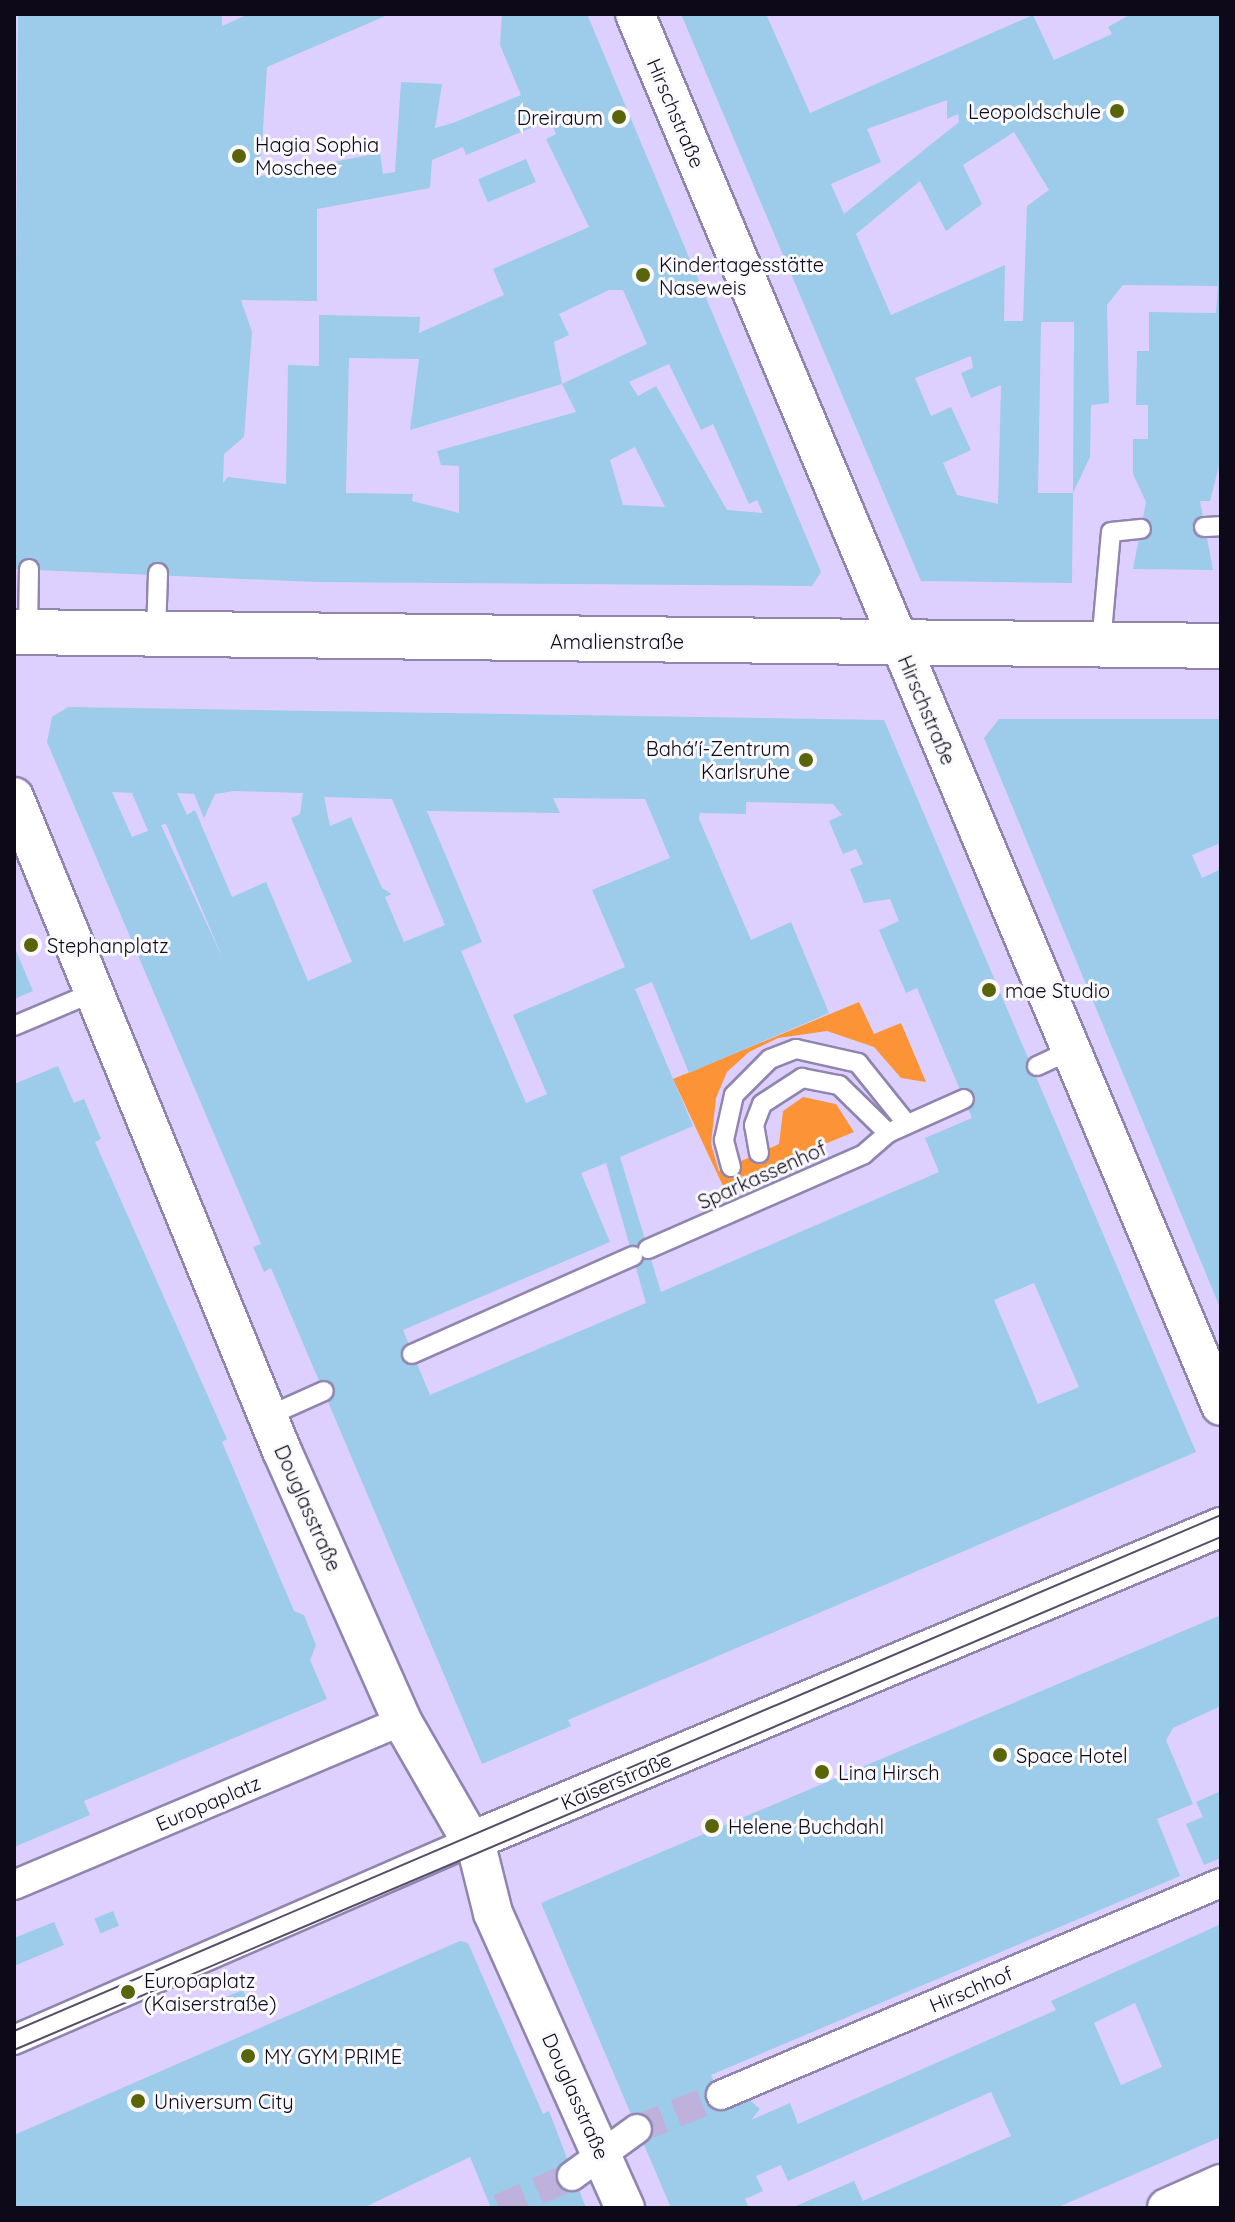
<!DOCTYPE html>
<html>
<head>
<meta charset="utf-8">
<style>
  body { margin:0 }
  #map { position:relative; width:1235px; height:2222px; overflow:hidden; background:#ddd0ff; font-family:Quicksand,sans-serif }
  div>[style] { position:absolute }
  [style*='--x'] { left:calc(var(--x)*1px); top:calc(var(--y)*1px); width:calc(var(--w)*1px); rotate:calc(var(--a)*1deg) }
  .green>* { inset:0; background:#fc9437 }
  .building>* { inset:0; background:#9dcbea; transform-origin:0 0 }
  .pedestrian-tunnel>* { height:28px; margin-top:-14px; transform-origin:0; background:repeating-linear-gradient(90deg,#beb2dc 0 28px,transparent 0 42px) }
  .roads { filter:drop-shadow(2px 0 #9185b0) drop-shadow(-2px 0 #9185b0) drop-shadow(0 2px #9185b0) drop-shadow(0 -2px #9185b0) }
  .service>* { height:18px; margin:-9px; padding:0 9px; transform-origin:9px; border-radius:9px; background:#fff }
  .pedestrian>* { height:28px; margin:-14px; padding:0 14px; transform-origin:14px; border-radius:14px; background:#fff }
  .minor>* { height:38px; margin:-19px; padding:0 19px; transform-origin:19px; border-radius:19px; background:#fff }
  .secondary>* { height:44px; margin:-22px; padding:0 22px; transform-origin:22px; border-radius:22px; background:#fff }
  .tram>* { height:2px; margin:-1px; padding:0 1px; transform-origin:1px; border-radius:1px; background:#564e68 }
  .dots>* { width:22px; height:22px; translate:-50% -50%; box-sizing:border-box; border:4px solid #faf9fd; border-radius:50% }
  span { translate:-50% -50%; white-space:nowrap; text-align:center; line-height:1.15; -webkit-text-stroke:6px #faf9fd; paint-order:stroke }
  .poi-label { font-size:20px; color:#0e0918 }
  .right { translate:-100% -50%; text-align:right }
  .left { translate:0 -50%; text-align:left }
  .street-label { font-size:20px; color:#0e0918 }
  .frame { position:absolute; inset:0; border:16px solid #0e0918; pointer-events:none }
</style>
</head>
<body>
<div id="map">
  <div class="green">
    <i style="clip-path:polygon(859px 1002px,874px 1034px,901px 1023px,926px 1082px,901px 1078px,874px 1047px,827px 1031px,778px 1038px,749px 1052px,727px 1072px,716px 1098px,711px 1144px,719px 1171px,779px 1144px,783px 1111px,803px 1097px,836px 1104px,854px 1132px,723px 1186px,673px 1079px)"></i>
  </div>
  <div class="building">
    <i style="clip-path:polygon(evenodd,18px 14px,222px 14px,222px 26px,249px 14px,390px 14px,267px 67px,260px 176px,380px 153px,383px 174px,395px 172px,401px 82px,442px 84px,435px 128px,453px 123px,521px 95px,500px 45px,502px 14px,587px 14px,821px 572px,812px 586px,317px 582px,14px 569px,18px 14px,550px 120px,556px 134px,546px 139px,589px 227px,493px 269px,504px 295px,419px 333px,420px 317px,319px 315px,319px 366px,288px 365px,286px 484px,228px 477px,223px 483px,224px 454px,244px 437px,252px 332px,241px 300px,317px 301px,317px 209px,430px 188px,432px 160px,463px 147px,466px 155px,550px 120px,18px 14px,609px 290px,623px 290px,647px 344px,562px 384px,576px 412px,437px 451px,441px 465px,459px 466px,459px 513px,412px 501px,413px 494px,346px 493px,349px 358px,419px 359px,410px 430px,562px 384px,554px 342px,569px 335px,559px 314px,609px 290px,18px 14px,669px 364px,701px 430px,713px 424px,749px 504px,757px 500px,763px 513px,727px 510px,656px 386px,638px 396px,629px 382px,669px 364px,18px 14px,635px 447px,665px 507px,623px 505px,610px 460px,635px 447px)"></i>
    <i style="clip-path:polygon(evenodd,681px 14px,766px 14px,810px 113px,1033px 15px,1054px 60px,1112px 34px,1108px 27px,1131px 14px,1220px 14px,1221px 458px,1210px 501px,1200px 501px,1213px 570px,1133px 569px,1146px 502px,1133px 474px,1133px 439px,1148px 439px,1148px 405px,1136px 405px,1137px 351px,1149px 351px,1149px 312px,1216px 313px,1218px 286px,1123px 285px,1107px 305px,1109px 403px,1091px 405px,1090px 457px,1073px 493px,1072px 583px,921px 581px,681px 14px,947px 100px,947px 119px,958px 114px,959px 122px,844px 214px,831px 184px,881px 162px,867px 129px,947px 100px,681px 14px,1014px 132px,1049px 190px,1027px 206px,1023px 321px,1004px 321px,1005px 265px,891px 315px,856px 234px,920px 181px,946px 231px,982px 204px,963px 165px,1014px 132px,681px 14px,1041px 322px,1074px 322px,1073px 493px,1038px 493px,1041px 322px,681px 14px,971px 356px,973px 368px,961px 373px,971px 398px,1001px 385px,998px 504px,957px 495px,943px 463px,971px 450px,951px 407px,931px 416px,915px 378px,971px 356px)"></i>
    <i style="left:526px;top:159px;width:25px;height:52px;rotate:67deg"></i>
    <i style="clip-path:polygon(evenodd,68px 707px,884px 720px,1196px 1452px,568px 1720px,571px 1726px,482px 1764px,271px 1268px,264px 1272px,253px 1247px,261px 1244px,47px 742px,52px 717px,68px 707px,234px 791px,303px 793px,300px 814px,291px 818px,352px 962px,308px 981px,266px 882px,232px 897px,195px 810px,187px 815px,177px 793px,194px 794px,204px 818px,215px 794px,234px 791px,68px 707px,112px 792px,132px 793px,148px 831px,132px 837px,112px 792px,68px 707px,324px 797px,392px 799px,445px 925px,404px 942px,385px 897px,392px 894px,382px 888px,351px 817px,330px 826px,324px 797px,68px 707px,553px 798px,645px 799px,670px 858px,592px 890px,625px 967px,513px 1015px,547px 1094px,526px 1103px,461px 951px,482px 942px,427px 811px,560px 813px,553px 798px,68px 707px,746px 802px,833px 804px,842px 815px,829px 821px,843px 854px,856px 849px,863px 864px,850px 869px,864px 903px,890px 899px,899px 921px,879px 930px,906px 993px,917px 988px,972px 1118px,925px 1138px,939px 1172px,661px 1292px,620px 1157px,693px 1126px,635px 989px,652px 982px,689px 1073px,829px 1013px,791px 922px,751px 940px,699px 819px,700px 813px,746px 814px,746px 802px,68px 707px,166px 824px,223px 959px,161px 825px,166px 824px,68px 707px,606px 1163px,646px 1303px,430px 1395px,403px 1330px,610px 1242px,581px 1173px,606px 1163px,68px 707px,1034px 1283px,1079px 1387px,1038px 1404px,994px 1300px,1034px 1283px)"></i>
    <i style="clip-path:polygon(999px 719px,1221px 719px,1221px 851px,1218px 844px,1192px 855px,1202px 878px,1221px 869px,1221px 1310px,984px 738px)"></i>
    <i style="clip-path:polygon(14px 946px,33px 991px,14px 999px)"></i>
    <i style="clip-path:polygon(58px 1066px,74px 1103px,84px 1099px,101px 1139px,95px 1142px,227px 1439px,222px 1442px,294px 1611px,304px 1615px,316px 1645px,310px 1660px,327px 1699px,84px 1801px,90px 1815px,14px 1847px,14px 1084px)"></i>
    <i style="clip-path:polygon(evenodd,1221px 1615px,1221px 1706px,1173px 1728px,1166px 1740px,1193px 1804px,1157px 1819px,1180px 1876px,711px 2075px,721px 2095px,735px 2087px,760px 2109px,751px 2120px,790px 2103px,798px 2124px,1056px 2010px,1051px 2001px,1221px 1924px,1221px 2137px,1056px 2208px,791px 2208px,854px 2181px,863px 2201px,1011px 2136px,991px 2092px,788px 2181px,781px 2165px,756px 2176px,763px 2191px,745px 2199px,749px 2208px,671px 2208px,541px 1903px,1221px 1615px,1135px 2003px,1162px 2067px,1121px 2085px,1094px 2023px,1135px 2003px)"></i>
    <i style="clip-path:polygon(1221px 1791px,1221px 1858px,1204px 1865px,1186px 1824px,1203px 1817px,1196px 1802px)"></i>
    <i style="left:113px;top:1911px;width:16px;height:20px;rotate:68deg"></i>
    <i style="clip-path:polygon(54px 1922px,64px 1945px,14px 1966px,14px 1938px)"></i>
    <i style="clip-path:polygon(460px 1941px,468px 1943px,543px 2114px,549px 2111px,586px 2208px,491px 2208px,470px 2157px,363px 2208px,14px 2208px,14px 2135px)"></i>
    <i style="left:243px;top:1990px;width:16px;height:20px;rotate:68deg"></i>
  </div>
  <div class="pedestrian-tunnel">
    <i style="--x:637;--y:2129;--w:91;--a:-22"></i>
    <i style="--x:499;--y:2208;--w:80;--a:-23.7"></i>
  </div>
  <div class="roads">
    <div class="service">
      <i style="--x:1204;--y:527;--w:17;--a:-3"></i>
      <i style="--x:28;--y:632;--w:63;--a:-89.1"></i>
      <i style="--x:156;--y:634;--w:61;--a:-88.1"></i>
      <i style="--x:1101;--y:644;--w:112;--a:-84.9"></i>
      <i style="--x:1111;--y:532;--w:30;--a:-6"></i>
      <i style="--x:14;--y:1026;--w:87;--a:-23"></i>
      <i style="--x:1037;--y:1066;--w:38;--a:-25"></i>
      <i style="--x:759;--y:1153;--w:28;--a:-100"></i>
      <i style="--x:754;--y:1125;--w:22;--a:-69"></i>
      <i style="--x:762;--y:1104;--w:48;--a:-33"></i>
      <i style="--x:802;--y:1078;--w:38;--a:11"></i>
      <i style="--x:839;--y:1085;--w:69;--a:44.4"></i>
      <i style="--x:731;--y:1167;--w:28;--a:-105"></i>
      <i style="--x:724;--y:1140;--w:46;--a:-77.5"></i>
      <i style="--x:734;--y:1095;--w:51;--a:-45"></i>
      <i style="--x:770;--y:1059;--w:28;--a:-21"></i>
      <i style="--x:796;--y:1049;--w:64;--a:12.7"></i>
      <i style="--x:858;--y:1063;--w:78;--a:51.2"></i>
      <i style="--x:648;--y:1249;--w:236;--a:-23.7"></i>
      <i style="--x:864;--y:1154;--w:32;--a:-41"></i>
      <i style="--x:888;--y:1133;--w:83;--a:-24.1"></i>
      <i style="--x:412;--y:1354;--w:242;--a:-23.9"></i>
      <i style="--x:268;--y:1416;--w:61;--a:-24.1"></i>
    </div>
    <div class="pedestrian">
      <i style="--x:14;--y:1885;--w:421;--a:-22.9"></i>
      <i style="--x:14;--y:2040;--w:499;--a:-23.5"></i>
      <i style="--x:721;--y:2095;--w:543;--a:-22.98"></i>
      <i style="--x:572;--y:2176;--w:80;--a:-35.9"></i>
    </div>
    <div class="minor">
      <i style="--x:635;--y:14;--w:1510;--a:67.17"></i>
      <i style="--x:14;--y:797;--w:707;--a:67.72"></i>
      <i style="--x:282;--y:1451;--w:295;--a:66"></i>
      <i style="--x:402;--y:1721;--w:152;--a:60.1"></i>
      <i style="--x:478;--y:1853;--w:62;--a:76"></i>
      <i style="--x:493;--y:1913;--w:323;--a:65.9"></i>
      <i style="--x:472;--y:1841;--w:812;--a:-22.74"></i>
      <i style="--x:1167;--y:2208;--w:59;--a:-24"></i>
    </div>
    <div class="secondary">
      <i style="--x:14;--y:632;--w:1207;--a:0.66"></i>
    </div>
  </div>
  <div class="tram">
    <i style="--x:14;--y:2031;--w:1313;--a:-23.15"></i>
    <i style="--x:14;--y:2050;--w:1311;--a:-23.03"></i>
  </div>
  <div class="dots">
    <i style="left:1117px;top:111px;background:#596508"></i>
    <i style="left:619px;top:117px;background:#596508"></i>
    <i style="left:239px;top:156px;background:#596508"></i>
    <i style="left:643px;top:275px;background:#596508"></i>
    <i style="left:806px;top:760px;background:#596508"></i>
    <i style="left:31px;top:945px;background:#596508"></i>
    <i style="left:989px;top:990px;background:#596508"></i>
    <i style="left:1000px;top:1755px;background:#596508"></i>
    <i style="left:822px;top:1772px;background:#596508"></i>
    <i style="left:712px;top:1826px;background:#596508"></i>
    <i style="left:128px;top:1992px;background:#596508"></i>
    <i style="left:248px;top:2056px;background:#596508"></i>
    <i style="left:138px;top:2101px;background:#596508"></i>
  </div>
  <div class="poi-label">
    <span class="right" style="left:1101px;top:111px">Leopoldschule</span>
    <span class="right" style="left:603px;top:117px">Dreiraum</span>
    <span class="left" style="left:255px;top:156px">Hagia Sophia<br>Moschee</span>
    <span class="left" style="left:659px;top:276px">Kindertagesstätte<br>Naseweis</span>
    <span class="right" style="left:790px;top:760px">Bahá'í-Zentrum<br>Karlsruhe</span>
    <span class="left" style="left:47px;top:945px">Stephanplatz</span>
    <span class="left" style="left:1005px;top:990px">mae Studio</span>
    <span class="left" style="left:1016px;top:1755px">Space Hotel</span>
    <span class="left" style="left:838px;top:1772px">Lina Hirsch</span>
    <span class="left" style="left:728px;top:1826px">Helene Buchdahl</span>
    <span class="left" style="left:144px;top:1992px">Europaplatz<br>(Kaiserstraße)</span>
    <span class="left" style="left:264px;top:2056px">MY GYM PRIME</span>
    <span class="left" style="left:154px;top:2101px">Universum City</span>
  </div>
  <div class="street-label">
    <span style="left:676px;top:113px;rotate:67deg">Hirschstraße</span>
    <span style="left:617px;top:641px">Amalienstraße</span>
    <span style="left:927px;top:710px;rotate:67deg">Hirschstraße</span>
    <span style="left:762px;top:1175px;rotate:-24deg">Sparkassenhof</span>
    <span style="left:308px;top:1508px;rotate:66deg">Douglasstraße</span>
    <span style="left:616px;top:1781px;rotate:-23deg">Kaiserstraße</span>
    <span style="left:208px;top:1803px;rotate:-23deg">Europaplatz</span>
    <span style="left:971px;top:1989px;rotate:-23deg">Hirschhof</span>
    <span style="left:576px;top:2096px;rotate:66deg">Douglasstraße</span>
  </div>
  <div class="frame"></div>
</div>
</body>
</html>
